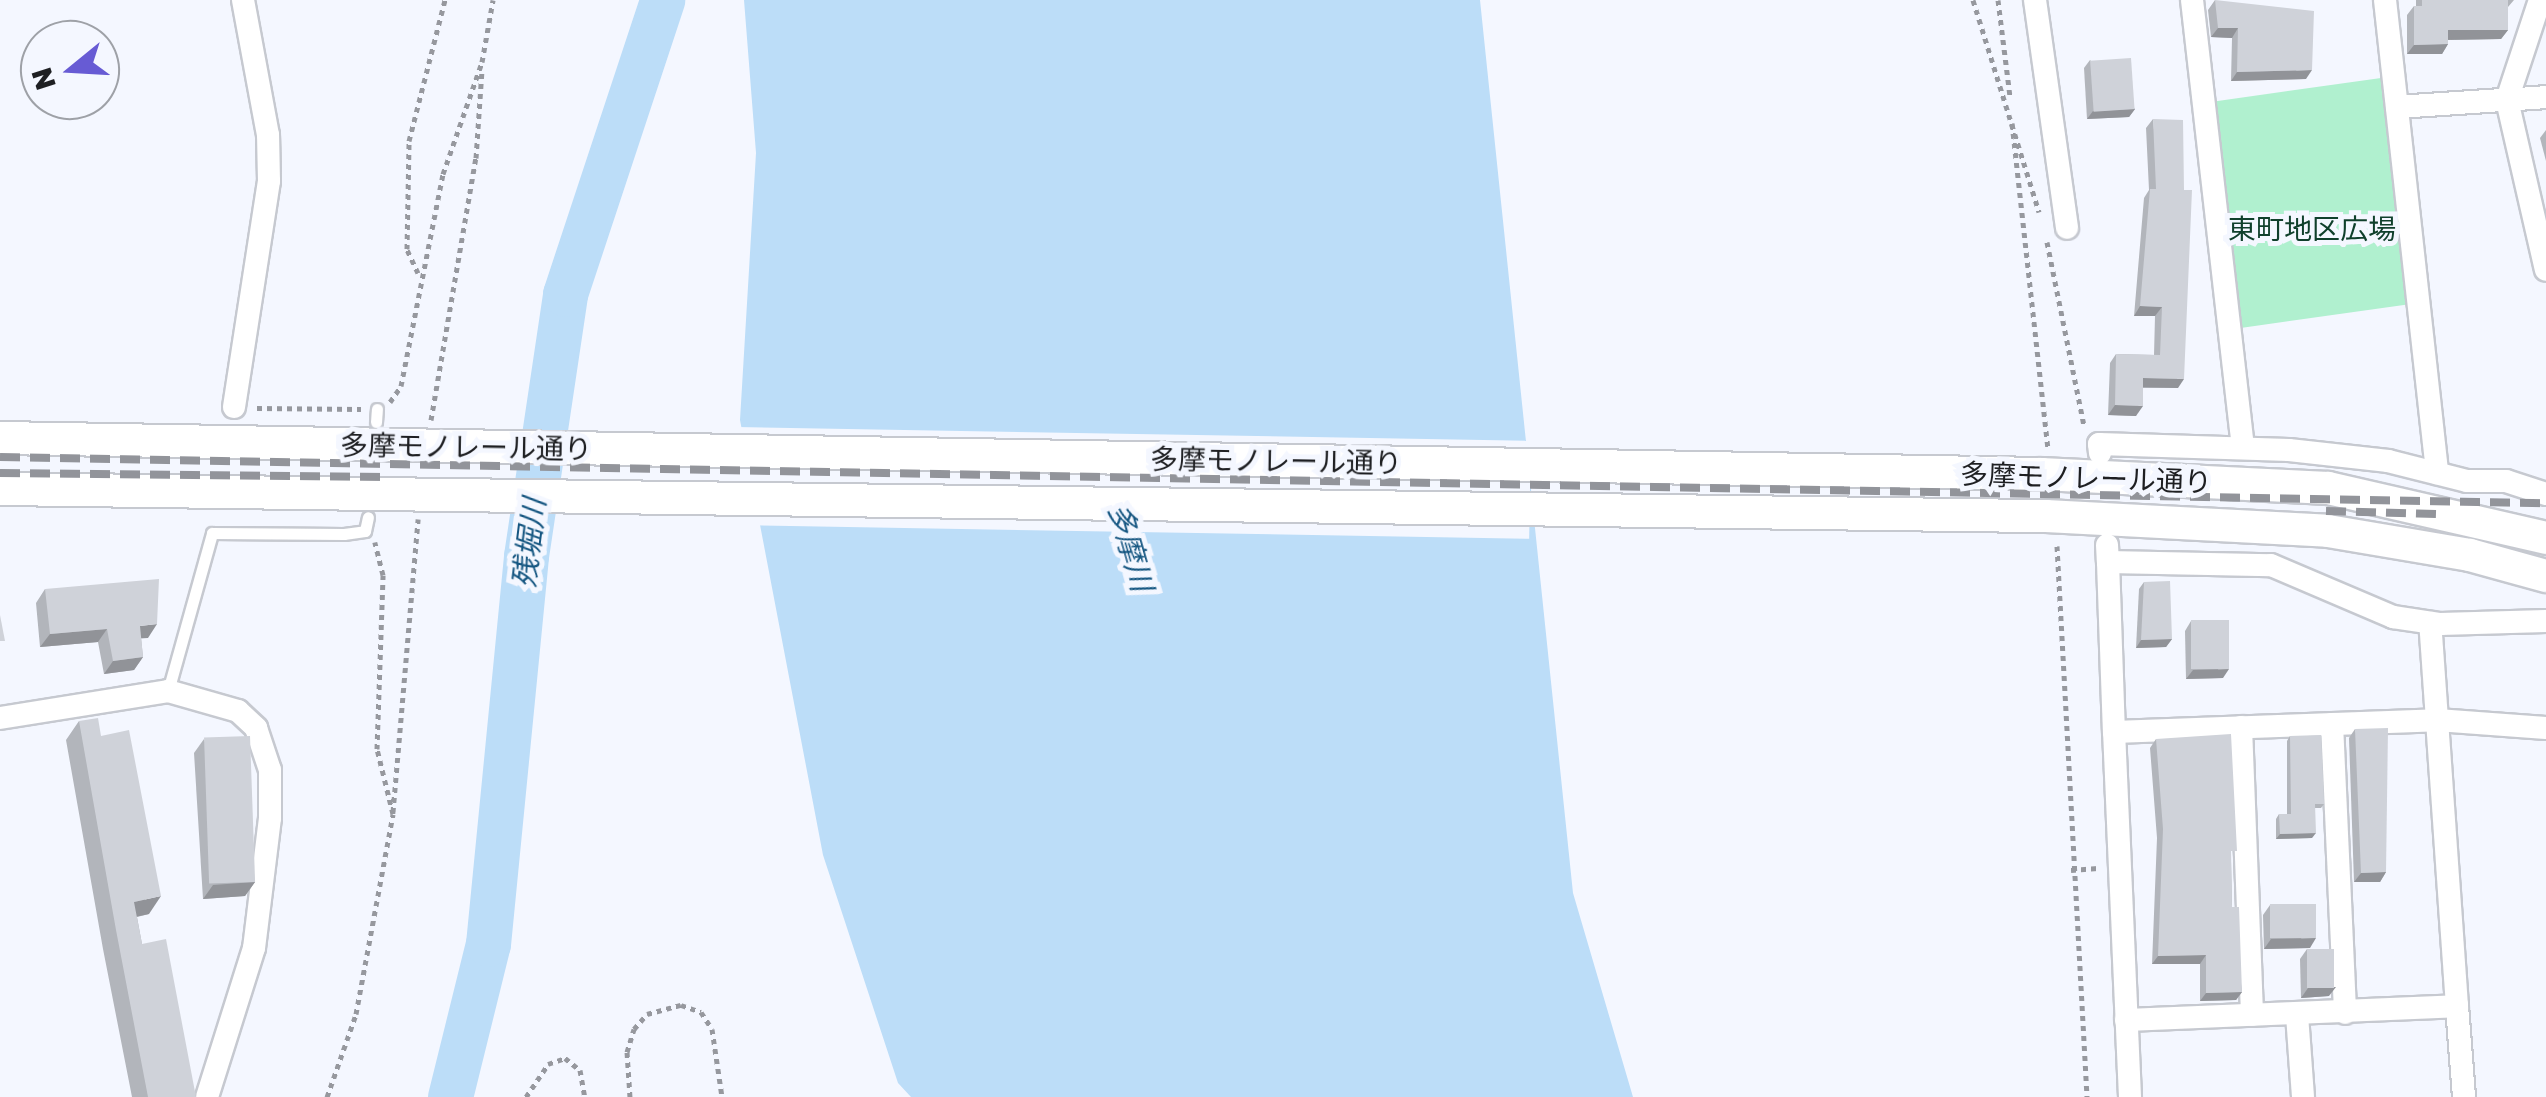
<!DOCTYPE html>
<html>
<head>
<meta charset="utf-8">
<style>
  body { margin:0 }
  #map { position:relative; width:2546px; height:1097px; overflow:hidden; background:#f4f7ff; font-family:"Golos Text","Noto Sans JP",sans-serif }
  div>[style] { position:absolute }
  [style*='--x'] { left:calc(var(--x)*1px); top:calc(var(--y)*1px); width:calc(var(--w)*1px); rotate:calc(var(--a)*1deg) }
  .green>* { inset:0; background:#b0f0cf; transform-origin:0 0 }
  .water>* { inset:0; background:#bcddf8 }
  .pier>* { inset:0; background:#f4f7ff; transform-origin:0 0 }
  .river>* { height:45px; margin:-22.5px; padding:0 22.5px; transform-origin:22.5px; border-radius:22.5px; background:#bcddf8 }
  .path>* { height:5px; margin-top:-2.5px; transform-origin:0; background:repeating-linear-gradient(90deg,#96989e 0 5px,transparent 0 10px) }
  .roads { filter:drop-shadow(2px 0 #c6c9d0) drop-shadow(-2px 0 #c6c9d0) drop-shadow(0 2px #c6c9d0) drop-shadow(0 -2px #c6c9d0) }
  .lane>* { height:11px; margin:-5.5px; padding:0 5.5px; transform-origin:5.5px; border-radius:5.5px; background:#fff }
  .street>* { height:22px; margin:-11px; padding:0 11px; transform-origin:11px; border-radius:11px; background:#fff }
  .secondary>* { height:32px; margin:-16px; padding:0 16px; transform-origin:16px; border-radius:16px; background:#fff }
  .rail>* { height:8px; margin-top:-4px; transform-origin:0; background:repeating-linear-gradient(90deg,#92949a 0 20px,transparent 0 30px) }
  .wall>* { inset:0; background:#b2b5bb }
  .shaded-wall>* { inset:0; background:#919398 }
  .building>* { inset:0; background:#cfd2d9; transform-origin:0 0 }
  span { translate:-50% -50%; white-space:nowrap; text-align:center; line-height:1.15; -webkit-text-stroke:10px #f4f7ff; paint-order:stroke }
  .park-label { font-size:28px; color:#10402c }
  .street-label { font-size:28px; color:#1e1f22 }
  .water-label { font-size:30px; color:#155681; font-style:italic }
  .north { position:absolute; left:20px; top:20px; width:100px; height:100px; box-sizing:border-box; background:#f4f7ff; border:2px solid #9ea1a7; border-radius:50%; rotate:252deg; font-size:28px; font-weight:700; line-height:40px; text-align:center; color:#1e1f22 }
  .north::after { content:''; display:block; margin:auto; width:35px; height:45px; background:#675bd4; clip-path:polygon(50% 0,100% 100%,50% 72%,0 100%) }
</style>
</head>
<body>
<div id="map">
  <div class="green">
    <i style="left:2381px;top:78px;width:228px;height:172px;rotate:82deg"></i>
  </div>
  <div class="water">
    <i style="clip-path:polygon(744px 0,1480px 0,1573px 893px,1633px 1097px,911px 1097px,898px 1083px,823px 855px,740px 420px,756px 153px)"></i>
  </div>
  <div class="pier">
    <i style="left:736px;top:427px;width:795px;height:98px;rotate:1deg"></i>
  </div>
  <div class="river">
    <i style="--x:450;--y:1097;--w:158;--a:-76.1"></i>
    <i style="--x:488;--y:944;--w:390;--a:-84.4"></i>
    <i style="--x:526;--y:556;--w:265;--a:-81.5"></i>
    <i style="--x:565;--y:294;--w:310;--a:-71.7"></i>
  </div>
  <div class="path">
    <i style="--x:1973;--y:0;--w:222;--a:72.7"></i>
    <i style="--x:1998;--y:0;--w:98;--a:82.9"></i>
    <i style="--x:2012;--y:123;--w:329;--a:83.7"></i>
    <i style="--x:2047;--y:242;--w:188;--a:78.6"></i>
    <i style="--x:418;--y:273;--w:26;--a:-115"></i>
    <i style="--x:407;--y:249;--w:108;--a:-88.9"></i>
    <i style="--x:409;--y:141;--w:146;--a:-75.7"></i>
    <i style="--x:390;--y:402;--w:19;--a:-55"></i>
    <i style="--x:401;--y:386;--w:216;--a:-78.8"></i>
    <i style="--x:443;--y:174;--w:119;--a:-70.8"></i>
    <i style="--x:482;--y:62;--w:63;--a:-79.9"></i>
    <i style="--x:257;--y:408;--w:104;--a:0.6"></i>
    <i style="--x:431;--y:420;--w:266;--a:-80.3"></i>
    <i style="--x:476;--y:158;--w:88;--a:-86.1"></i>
    <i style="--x:2057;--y:546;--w:552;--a:86.88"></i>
    <i style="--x:393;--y:812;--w:294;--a:-85.1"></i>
    <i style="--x:2071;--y:870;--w:27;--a:-4"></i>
    <i style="--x:327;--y:1097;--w:88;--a:-70.7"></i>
    <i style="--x:356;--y:1014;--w:203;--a:-79.5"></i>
    <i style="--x:393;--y:814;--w:67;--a:-103.8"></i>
    <i style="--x:377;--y:749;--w:174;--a:-88"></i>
    <i style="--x:383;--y:575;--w:34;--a:-104"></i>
    <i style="--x:526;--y:1097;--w:40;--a:-56"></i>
    <i style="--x:548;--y:1064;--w:18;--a:-19"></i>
    <i style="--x:565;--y:1058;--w:19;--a:39"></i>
    <i style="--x:580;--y:1070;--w:27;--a:80"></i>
    <i style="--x:630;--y:1097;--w:45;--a:-93.8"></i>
    <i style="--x:627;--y:1052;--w:24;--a:-73"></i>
    <i style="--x:634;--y:1029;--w:20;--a:-49"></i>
    <i style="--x:647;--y:1014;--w:35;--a:-15"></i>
    <i style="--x:681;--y:1005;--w:21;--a:19"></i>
    <i style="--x:701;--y:1012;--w:20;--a:57"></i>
    <i style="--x:712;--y:1029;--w:69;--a:81.6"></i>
  </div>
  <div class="roads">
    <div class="lane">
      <i style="--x:376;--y:422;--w:13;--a:-86"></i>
      <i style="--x:168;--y:691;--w:164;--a:-74.4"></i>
      <i style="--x:212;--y:533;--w:132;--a:0.4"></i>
      <i style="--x:344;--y:534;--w:21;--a:-8"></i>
      <i style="--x:365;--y:531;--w:14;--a:-78"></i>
    </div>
    <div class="street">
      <i style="--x:2035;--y:0;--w:230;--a:82"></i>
      <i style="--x:2192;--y:0;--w:450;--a:83.5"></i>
      <i style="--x:2385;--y:0;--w:476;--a:83.7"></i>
      <i style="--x:2540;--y:0;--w:105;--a:108.3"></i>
      <i style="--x:2507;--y:100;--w:174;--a:77.1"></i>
      <i style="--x:2397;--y:107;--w:149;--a:-3.8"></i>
      <i style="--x:234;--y:407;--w:229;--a:-81.2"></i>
      <i style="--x:269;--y:181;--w:46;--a:-91.2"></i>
      <i style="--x:268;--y:135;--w:137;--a:-100.5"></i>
      <i style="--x:2100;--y:453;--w:9;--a:-96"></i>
      <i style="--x:2099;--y:444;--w:190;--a:1.8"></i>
      <i style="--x:2289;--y:450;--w:100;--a:6.3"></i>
      <i style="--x:2388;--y:461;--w:81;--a:14.2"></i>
      <i style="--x:2467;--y:481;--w:39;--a:0"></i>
      <i style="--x:2506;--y:481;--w:42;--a:18"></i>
      <i style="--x:2107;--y:545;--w:17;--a:87"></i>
      <i style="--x:2108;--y:562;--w:163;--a:1.1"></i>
      <i style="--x:2271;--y:565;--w:133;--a:23.1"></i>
      <i style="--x:2393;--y:617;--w:48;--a:8.5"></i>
      <i style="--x:2440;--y:624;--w:106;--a:-1.6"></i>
      <i style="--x:2108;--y:562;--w:170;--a:88"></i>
      <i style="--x:0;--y:718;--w:170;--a:-9.1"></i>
      <i style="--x:168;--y:691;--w:73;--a:15.9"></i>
      <i style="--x:238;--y:711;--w:25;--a:43"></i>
      <i style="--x:256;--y:728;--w:44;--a:71.6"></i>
      <i style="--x:270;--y:770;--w:48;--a:90"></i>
      <i style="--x:270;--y:818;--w:131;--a:97"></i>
      <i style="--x:254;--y:948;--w:156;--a:107.5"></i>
      <i style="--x:2332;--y:724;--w:289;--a:87.4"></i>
      <i style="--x:2241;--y:727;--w:288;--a:87.8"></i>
      <i style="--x:2457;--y:1006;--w:91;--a:85.6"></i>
      <i style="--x:2297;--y:1015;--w:82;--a:85.8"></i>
      <i style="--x:2126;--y:1020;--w:331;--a:-2.4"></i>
      <i style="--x:2457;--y:1006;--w:384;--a:-94"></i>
      <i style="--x:2130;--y:1097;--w:365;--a:-92.5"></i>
      <i style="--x:2114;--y:732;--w:323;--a:-2.1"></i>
      <i style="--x:2437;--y:720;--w:109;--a:4.2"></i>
    </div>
    <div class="secondary">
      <i style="--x:0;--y:438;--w:2042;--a:1.01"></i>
      <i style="--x:2042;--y:474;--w:286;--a:2.8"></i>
      <i style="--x:2328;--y:488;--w:224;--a:12.9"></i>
      <i style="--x:0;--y:489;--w:2046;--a:0.76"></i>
      <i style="--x:2046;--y:516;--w:282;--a:3"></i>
      <i style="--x:2328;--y:531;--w:144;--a:9.6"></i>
      <i style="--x:2470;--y:555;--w:79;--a:15.4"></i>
    </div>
  </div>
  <div class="rail">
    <i style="--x:0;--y:457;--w:2546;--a:1.04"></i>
    <i style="--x:0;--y:473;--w:386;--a:0.6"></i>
    <i style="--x:2326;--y:511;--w:110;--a:1.6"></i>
  </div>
  <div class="wall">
    <i style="clip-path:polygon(2215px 0,2306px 79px,2231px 81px,2232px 38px,2211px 37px,2208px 10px)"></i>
    <i style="clip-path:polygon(2416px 0,2514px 0,2508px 7px,2508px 30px,2501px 39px,2448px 40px,2448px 44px,2442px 54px,2407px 54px,2407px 15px,2414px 6px,2416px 6px)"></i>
    <i style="clip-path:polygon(2090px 60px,2135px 109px,2129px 117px,2087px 119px,2084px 68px)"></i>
    <i style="clip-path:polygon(2153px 119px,2178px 388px,2143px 388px,2136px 416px,2108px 415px,2110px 363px,2116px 354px,2154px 355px,2155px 316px,2134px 316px,2144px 198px,2149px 190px,2146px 128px)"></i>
    <i style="clip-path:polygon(2546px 130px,2546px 161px,2540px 138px)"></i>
    <i style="clip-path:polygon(2144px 582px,2172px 639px,2166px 647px,2136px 648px,2139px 589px)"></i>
    <i style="clip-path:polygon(45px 589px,148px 638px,141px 638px,143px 657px,134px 670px,104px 674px,98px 642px,40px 647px,36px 603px)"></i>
    <i style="clip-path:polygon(2191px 621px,2223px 678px,2186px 679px,2185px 631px)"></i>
    <i style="clip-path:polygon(79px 721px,101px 736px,149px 914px,137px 917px,142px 944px,196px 1097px,132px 1097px,103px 949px,66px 740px)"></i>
    <i style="clip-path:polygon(2355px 729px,2386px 872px,2380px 882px,2354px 882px,2349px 738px)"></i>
    <i style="clip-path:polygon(2290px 736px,2324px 804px,2321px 808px,2315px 808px,2312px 838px,2276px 839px,2276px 819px,2279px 814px,2287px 814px,2287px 741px)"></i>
    <i style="clip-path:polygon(204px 739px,255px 882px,245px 896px,203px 899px,194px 753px)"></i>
    <i style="clip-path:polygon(2156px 739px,2231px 860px,2232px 907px,2242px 992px,2236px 1000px,2200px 1001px,2200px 964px,2152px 964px,2157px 838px,2150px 748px)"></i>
    <i style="clip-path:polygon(2270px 905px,2310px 948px,2264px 949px,2263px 915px)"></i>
    <i style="clip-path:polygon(2307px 949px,2329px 996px,2301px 998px,2300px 959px)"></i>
  </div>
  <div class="shaded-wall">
    <i style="clip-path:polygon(2218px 28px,2238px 28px,2232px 38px,2211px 37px)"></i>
    <i style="clip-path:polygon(2448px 30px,2508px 30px,2501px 39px,2441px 40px)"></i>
    <i style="clip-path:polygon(2448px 44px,2442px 54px,2407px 54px,2414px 45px)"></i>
    <i style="clip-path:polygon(2312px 70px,2306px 79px,2231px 81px,2237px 72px)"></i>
    <i style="clip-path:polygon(2135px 109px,2129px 117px,2087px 119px,2093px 111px)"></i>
    <i style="clip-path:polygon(2140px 306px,2162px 307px,2155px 316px,2134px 316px)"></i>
    <i style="clip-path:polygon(2143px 378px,2184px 379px,2178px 388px,2137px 387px)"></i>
    <i style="clip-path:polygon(2115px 405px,2143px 406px,2136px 416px,2108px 415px)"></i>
    <i style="clip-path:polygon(157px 624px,148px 638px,130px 639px,140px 626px)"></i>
    <i style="clip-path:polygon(107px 629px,98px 642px,40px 647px,50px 634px)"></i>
    <i style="clip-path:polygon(2172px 639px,2166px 647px,2136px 648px,2141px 640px)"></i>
    <i style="clip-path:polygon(143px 657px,134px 670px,104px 674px,113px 661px)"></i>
    <i style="clip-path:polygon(2229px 669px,2223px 678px,2186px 679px,2193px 670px)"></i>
    <i style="clip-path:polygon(2316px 833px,2312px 838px,2276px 839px,2280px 834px)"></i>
    <i style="clip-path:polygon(2386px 872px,2380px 882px,2354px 882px,2361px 873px)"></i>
    <i style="clip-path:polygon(255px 882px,245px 896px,203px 899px,213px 885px)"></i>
    <i style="clip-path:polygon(161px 896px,149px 914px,121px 920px,134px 902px)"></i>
    <i style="clip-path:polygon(2316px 938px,2310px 948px,2264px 949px,2271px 939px)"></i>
    <i style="clip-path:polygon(2206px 955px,2200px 964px,2152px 964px,2158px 956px)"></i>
    <i style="clip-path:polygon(2336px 987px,2329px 996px,2301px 998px,2308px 988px)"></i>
    <i style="clip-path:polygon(2242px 992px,2236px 1000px,2200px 1001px,2206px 993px)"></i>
  </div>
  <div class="building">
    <i style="clip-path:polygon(2215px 0,2314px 11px,2312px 70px,2237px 72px,2238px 28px,2218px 28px)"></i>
    <i style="clip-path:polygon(2422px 0,2508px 0,2508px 30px,2448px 30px,2448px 44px,2414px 45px,2414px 6px,2422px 6px)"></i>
    <i style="left:2131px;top:58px;width:51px;height:41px;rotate:86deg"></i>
    <i style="clip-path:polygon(2153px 119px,2183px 120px,2184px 190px,2192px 190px,2184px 379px,2143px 378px,2143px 406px,2115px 405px,2116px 354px,2160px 355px,2162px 307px,2140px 306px,2150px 189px,2156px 189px)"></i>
    <i style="clip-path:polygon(159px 579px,157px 624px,140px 626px,143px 657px,113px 661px,107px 629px,50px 634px,45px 589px)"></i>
    <i style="clip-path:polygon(2170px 581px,2172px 639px,2141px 640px,2144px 582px)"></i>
    <i style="clip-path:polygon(0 615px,5px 641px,0 641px)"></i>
    <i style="left:2229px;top:620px;width:49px;height:38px;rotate:90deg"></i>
    <i style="clip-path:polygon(98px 718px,101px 736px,129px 730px,161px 896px,134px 902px,142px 944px,166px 939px,196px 1097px,148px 1097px,116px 930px,79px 721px)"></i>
    <i style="clip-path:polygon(2388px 728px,2386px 872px,2361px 873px,2355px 729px)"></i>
    <i style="clip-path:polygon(2231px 734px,2237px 851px,2231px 851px,2232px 907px,2239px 907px,2242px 992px,2206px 993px,2206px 955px,2158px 956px,2163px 829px,2156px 739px)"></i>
    <i style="clip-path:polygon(2321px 735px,2324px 804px,2315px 804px,2316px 833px,2280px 834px,2279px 814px,2291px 814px,2290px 736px)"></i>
    <i style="left:250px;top:736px;width:146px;height:46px;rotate:88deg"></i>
    <i style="left:2316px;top:904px;width:34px;height:46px;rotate:90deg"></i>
    <i style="left:2307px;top:949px;width:27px;height:39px"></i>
  </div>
  <div class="park-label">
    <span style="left:2312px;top:229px">東町地区広場</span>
  </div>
  <div class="street-label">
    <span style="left:466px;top:447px;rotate:1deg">多摩モノレール通り</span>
    <span style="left:1276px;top:461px;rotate:1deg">多摩モノレール通り</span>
    <span style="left:2086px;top:478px;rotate:2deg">多摩モノレール通り</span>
  </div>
  <div class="water-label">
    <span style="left:529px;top:543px;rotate:-83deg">残堀川</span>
    <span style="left:1131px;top:547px;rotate:74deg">多摩川</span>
  </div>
  <div class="north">N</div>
</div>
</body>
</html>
